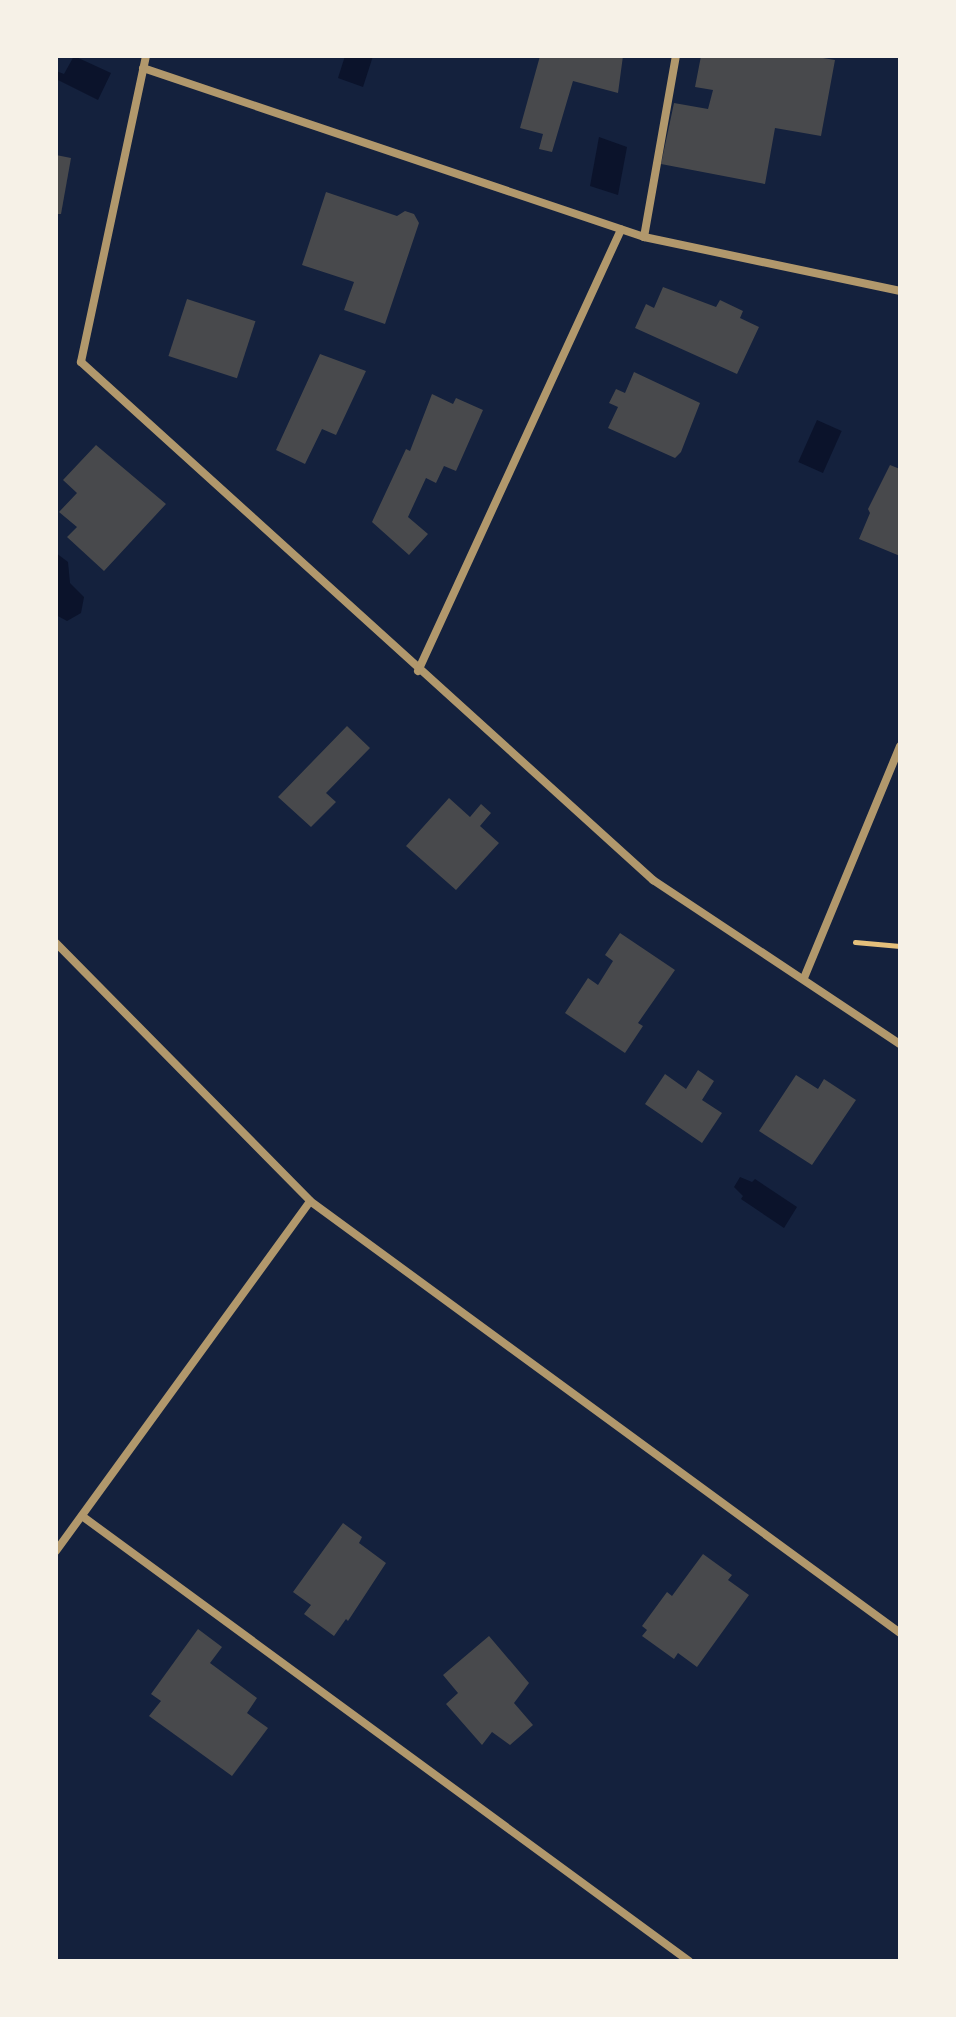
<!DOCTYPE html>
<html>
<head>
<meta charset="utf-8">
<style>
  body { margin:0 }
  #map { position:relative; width:956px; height:2017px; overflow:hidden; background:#14213d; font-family:"DM Sans",sans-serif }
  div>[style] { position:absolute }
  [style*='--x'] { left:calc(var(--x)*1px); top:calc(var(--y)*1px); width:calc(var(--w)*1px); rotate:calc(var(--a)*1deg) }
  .water>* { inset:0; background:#0b132b; transform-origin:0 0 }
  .building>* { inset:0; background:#48494c; transform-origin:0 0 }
  .path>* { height:5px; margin:-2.5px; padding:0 2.5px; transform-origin:2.5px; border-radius:2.5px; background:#e5c07b }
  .minor>* { height:8px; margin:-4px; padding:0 4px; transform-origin:4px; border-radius:4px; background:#b1986c }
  span { translate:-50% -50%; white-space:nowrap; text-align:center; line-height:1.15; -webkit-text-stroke:6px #f6f1e7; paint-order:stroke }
  .frame { position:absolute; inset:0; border:58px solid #f6f1e7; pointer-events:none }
</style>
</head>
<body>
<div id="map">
  <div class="water">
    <i style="clip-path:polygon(74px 56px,111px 73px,98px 100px,56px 79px,56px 71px,64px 74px)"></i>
    <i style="clip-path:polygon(345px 56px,373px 56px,363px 87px,338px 78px)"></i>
    <i style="clip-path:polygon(599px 137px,627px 147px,618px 195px,590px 186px)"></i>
    <i style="left:817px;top:420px;width:27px;height:46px;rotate:24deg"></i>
    <i style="clip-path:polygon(56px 553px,68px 562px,70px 583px,84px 597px,81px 613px,67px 621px,56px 615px)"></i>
    <i style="clip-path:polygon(740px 1177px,752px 1182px,755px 1179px,797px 1207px,784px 1228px,741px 1199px,743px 1196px,734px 1187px)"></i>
  </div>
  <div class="building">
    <i style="clip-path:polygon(540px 56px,623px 56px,618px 93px,573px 81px,552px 152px,539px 149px,543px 134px,520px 128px)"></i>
    <i style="clip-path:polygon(701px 56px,811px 56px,835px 60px,821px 136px,775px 128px,765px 184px,661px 164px,674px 103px,708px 109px,713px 90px,695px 87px)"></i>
    <i style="clip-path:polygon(56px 155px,71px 158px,61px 214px,56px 214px)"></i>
    <i style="clip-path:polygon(326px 192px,397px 216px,405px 211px,414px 214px,419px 223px,385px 324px,344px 310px,354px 282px,302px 265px)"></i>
    <i style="clip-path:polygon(663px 287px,716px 307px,720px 300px,743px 311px,740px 318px,759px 327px,737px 374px,635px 328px,646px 304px,654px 308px)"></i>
    <i style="left:187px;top:299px;width:72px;height:60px;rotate:18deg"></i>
    <i style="clip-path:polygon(320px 354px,366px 371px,336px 435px,322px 429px,305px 464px,276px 450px)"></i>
    <i style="clip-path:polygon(634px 372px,700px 403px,681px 452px,675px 458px,608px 428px,618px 407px,609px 403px,616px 389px,625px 393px)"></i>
    <i style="clip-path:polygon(432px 394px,453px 404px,456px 398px,483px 410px,456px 471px,444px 466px,436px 483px,426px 478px,408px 517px,428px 534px,409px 555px,372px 522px,406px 449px,410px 451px)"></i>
    <i style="clip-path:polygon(96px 445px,166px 504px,104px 571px,67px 537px,77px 527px,59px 512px,77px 493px,63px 480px)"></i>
    <i style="clip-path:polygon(890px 465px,900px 469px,900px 556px,859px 539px,870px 513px,868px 509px)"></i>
    <i style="clip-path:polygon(347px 726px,370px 748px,326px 793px,336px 802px,311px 827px,278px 797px)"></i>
    <i style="clip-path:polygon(449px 798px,470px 817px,481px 804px,491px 813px,480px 826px,499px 843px,456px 890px,406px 846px)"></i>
    <i style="clip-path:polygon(620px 933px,675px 970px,638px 1023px,643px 1026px,625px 1053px,565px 1013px,588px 978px,598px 985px,613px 961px,605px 955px)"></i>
    <i style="clip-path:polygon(698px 1070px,714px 1081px,702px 1100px,722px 1113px,702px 1143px,645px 1104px,665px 1074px,686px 1089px)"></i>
    <i style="clip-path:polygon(796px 1075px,818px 1089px,824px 1079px,856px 1100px,812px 1165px,759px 1131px)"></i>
    <i style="clip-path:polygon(343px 1523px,362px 1537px,359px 1543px,386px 1563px,348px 1621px,346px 1619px,334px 1636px,304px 1614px,311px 1605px,293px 1592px)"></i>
    <i style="clip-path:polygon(703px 1554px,732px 1575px,728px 1580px,749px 1595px,697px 1667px,678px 1653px,674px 1659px,642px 1636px,647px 1630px,642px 1626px,667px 1592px,672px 1596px)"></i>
    <i style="clip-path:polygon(198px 1629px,222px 1647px,210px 1663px,257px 1698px,247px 1713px,268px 1728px,232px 1776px,149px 1716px,161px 1701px,151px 1694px)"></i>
    <i style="clip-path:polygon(489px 1636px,529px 1683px,514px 1703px,533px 1725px,510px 1745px,492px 1732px,482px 1745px,446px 1704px,458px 1693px,443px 1675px)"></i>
  </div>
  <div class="path">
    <i style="--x:855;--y:942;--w:45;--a:5.1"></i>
  </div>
  <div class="minor">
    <i style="--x:146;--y:56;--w:313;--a:102"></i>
    <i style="--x:81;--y:362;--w:772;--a:42.16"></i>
    <i style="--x:653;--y:880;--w:296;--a:33.6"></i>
    <i style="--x:143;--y:68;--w:529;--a:18.64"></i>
    <i style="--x:644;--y:237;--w:262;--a:11.9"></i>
    <i style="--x:644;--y:237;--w:184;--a:-80"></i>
    <i style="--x:418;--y:671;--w:486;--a:-65.3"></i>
    <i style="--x:56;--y:943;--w:362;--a:45.4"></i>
    <i style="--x:310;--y:1201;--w:731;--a:36.21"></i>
    <i style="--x:804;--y:978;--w:251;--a:-67.5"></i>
    <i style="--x:82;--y:1516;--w:753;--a:36.25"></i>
    <i style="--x:56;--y:1551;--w:432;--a:-54"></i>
  </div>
  <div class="frame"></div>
</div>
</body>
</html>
